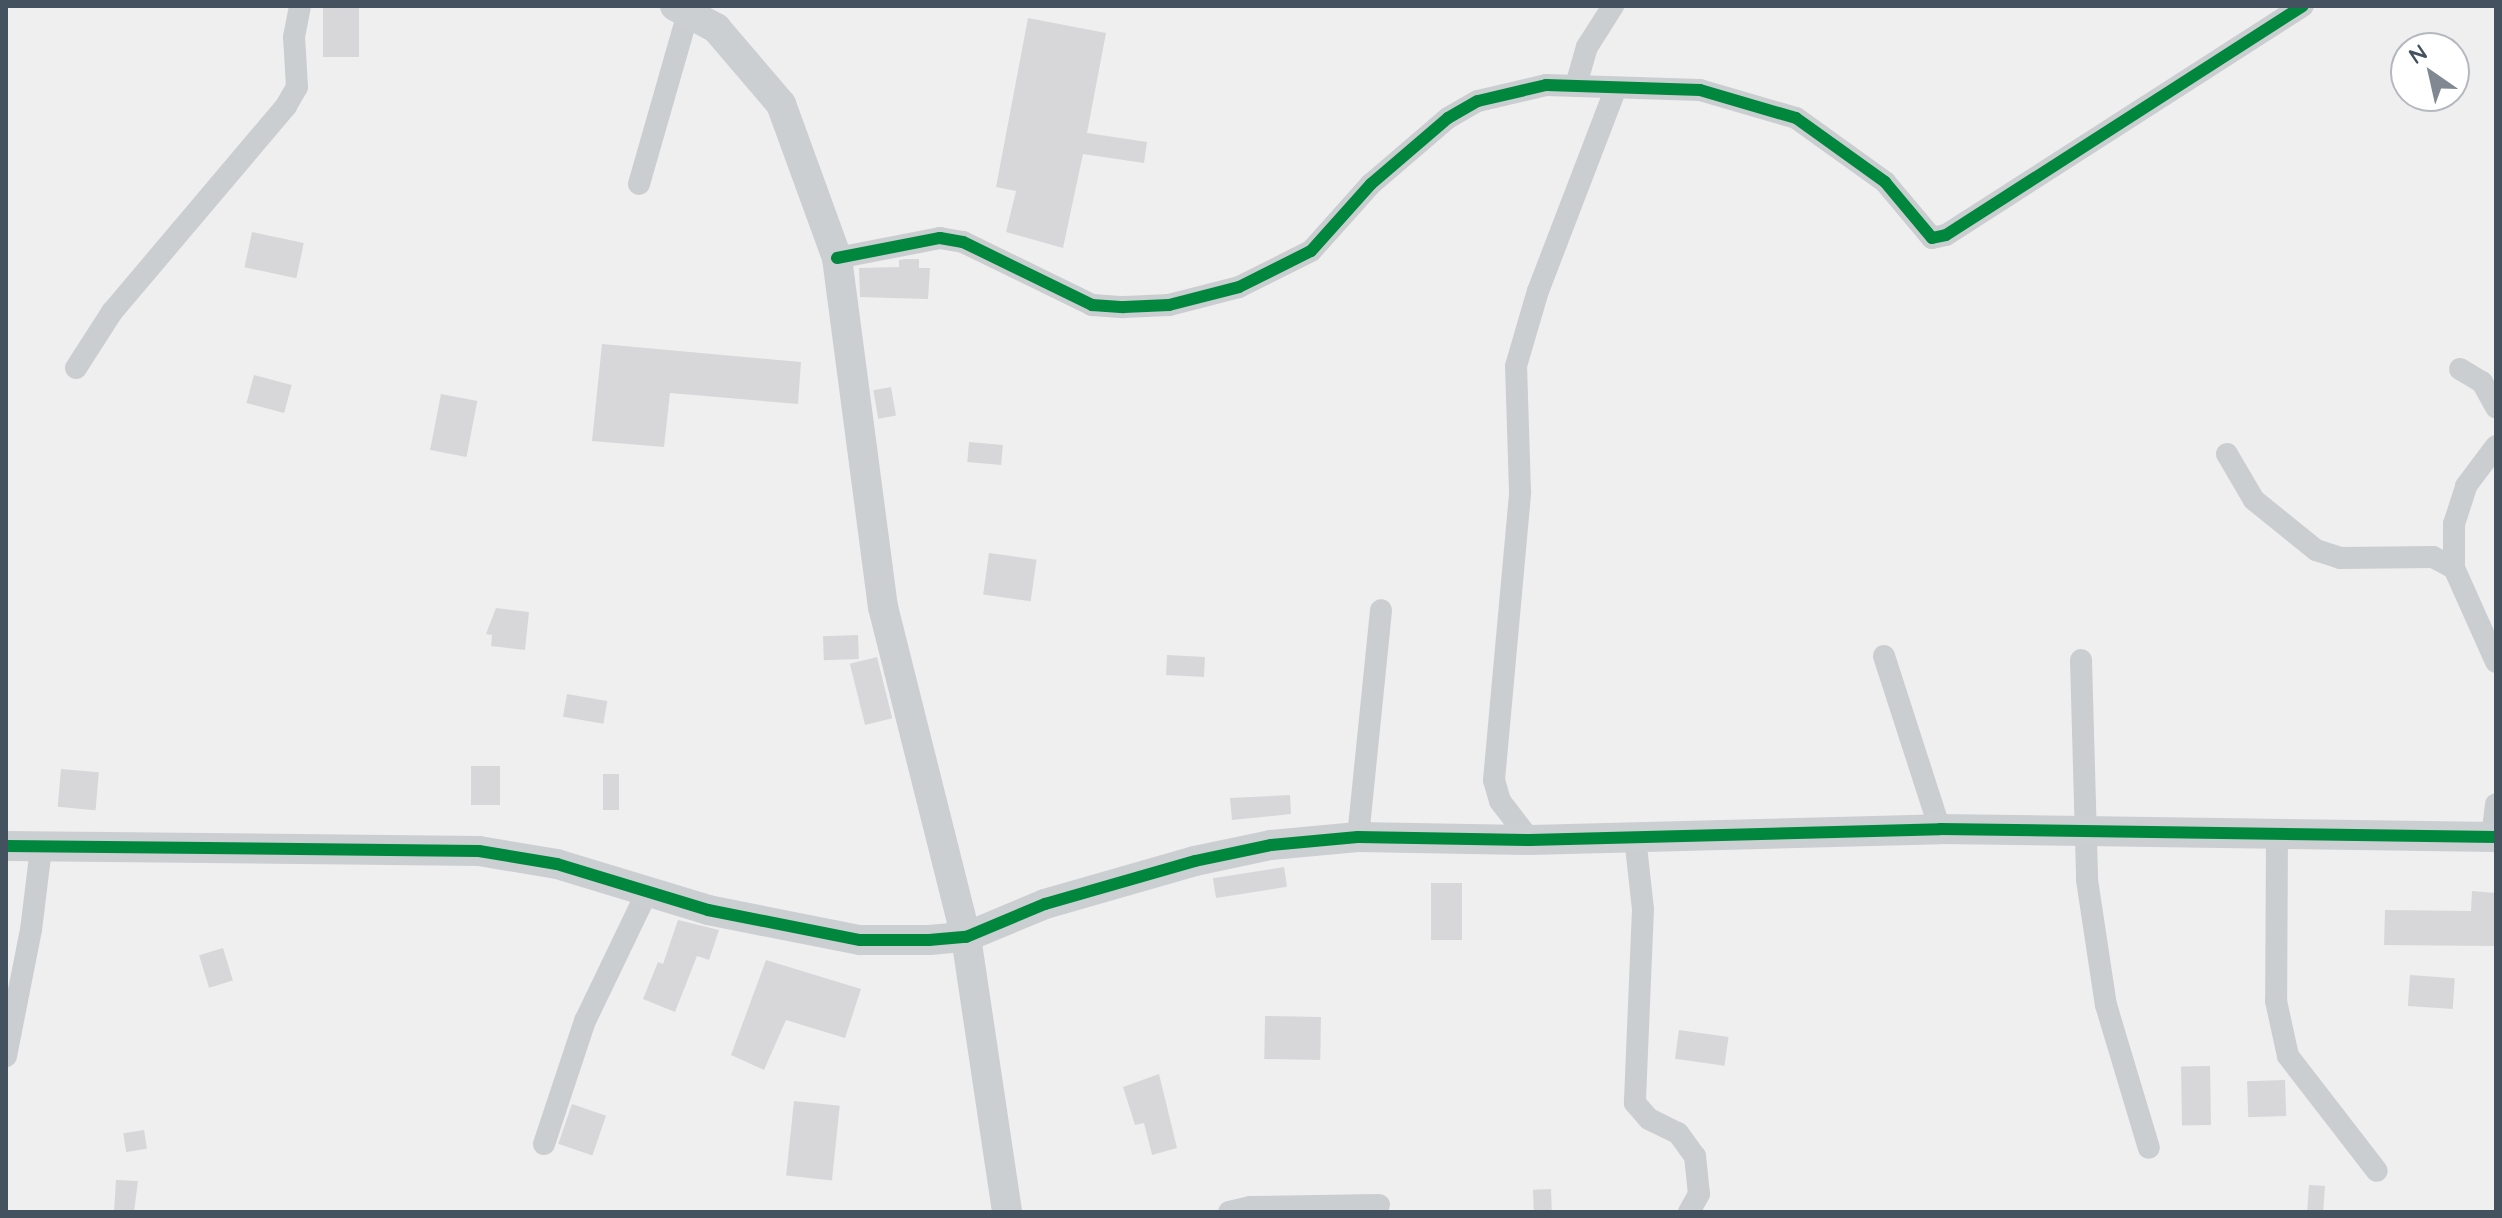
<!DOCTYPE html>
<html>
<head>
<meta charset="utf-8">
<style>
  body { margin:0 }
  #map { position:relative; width:2502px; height:1218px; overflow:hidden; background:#f0efef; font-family:Quicksand,sans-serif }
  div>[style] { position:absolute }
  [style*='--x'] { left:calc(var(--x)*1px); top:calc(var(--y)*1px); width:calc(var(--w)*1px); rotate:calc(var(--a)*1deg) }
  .building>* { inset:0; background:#d7d7d9; transform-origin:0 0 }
  .street>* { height:22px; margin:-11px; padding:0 11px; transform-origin:11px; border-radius:11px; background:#cbced0 }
  .secondary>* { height:30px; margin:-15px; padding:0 15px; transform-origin:15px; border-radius:15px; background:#cbcfd2 }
  .cycleway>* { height:12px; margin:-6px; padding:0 6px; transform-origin:6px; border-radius:6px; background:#00873e }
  span { translate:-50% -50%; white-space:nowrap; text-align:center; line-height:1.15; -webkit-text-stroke:8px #fff; paint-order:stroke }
  .frame { position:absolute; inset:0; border:8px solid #44515e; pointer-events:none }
  .north { position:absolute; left:2390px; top:32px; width:80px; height:80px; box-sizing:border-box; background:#fff; border:2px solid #b4b9bf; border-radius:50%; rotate:326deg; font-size:22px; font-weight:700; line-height:32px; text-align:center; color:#44515e }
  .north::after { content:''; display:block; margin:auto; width:28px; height:36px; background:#808891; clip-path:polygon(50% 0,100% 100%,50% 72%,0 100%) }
</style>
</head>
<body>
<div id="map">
  <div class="building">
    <i style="left:323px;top:6px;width:36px;height:51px"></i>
    <i style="clip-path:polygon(1028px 18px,1106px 33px,1087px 133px,1147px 142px,1144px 163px,1083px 154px,1063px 248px,1006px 232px,1016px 191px,996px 187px)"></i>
    <i style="left:252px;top:232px;width:53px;height:36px;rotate:12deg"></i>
    <i style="clip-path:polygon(906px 259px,919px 259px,919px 268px,930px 268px,928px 299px,860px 297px,859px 268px,899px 267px,899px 260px)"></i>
    <i style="clip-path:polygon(602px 344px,801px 362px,798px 404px,670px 393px,664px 447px,592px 441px)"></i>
    <i style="left:254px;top:375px;width:39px;height:29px;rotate:15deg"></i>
    <i style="left:891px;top:387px;width:29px;height:18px;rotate:80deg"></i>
    <i style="left:441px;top:394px;width:37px;height:57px;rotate:11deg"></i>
    <i style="left:969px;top:442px;width:34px;height:20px;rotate:5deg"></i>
    <i style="left:989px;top:553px;width:48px;height:42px;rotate:8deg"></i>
    <i style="clip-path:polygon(496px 608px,529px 612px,525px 650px,491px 646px,492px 635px,486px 634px)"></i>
    <i style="left:858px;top:635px;width:24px;height:35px;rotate:88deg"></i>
    <i style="left:877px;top:657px;width:63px;height:28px;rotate:76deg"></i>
    <i style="left:1205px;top:657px;width:20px;height:38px;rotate:93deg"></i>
    <i style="left:567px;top:694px;width:41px;height:23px;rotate:10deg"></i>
    <i style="left:471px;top:766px;width:29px;height:39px"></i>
    <i style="left:61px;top:769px;width:38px;height:38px;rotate:5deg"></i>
    <i style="left:603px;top:774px;width:16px;height:36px"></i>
    <i style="clip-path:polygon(1290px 795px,1291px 814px,1232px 820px,1230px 798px)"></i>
    <i style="left:1284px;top:867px;width:20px;height:72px;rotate:81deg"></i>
    <i style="left:1431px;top:883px;width:31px;height:57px"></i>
    <i style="clip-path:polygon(2472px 891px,2496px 893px,2496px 946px,2384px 945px,2385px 910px,2471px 911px)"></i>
    <i style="clip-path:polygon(678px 920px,719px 930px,709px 960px,697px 956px,675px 1012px,643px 999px,658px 962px,663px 964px)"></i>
    <i style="left:223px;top:948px;width:34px;height:25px;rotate:73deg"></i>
    <i style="clip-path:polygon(766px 960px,861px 989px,845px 1038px,786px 1020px,764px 1070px,731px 1055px)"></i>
    <i style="left:2410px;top:975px;width:45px;height:31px;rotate:4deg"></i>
    <i style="left:1265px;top:1016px;width:56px;height:43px;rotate:1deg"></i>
    <i style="left:1679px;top:1030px;width:50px;height:29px;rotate:8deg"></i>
    <i style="left:2210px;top:1066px;width:59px;height:29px;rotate:89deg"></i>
    <i style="clip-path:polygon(1159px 1074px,1177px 1148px,1152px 1155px,1144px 1123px,1135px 1125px,1123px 1087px)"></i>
    <i style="left:2285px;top:1080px;width:36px;height:38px;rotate:88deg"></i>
    <i style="left:794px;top:1101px;width:46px;height:75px;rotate:6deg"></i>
    <i style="left:572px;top:1104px;width:36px;height:42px;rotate:19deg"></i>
    <i style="left:144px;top:1130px;width:19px;height:21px;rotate:81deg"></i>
    <i style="clip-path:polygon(116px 1180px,138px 1181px,134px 1212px,114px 1212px)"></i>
    <i style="left:2309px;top:1185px;width:16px;height:27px;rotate:4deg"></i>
    <i style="left:1551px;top:1189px;width:23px;height:18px;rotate:88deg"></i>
  </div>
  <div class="street">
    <i style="--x:1576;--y:85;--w:40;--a:-74"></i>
    <i style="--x:1587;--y:47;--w:49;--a:-57.6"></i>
    <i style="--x:639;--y:184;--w:178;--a:-74"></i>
    <i style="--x:837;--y:258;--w:105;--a:-11"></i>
    <i style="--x:940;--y:238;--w:23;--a:10"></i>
    <i style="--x:963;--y:242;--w:144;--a:26"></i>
    <i style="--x:1092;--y:305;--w:32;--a:4"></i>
    <i style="--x:1124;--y:307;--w:45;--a:-2.5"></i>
    <i style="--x:1169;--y:305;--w:72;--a:-14.4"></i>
    <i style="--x:1239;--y:287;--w:80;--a:-26.6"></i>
    <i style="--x:1311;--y:251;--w:90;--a:-48.2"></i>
    <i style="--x:1371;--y:184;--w:101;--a:-40.6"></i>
    <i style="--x:1448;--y:118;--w:34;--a:-30"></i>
    <i style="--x:1478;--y:101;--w:70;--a:-13.2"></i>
    <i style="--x:1546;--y:85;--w:154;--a:1.9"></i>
    <i style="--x:1700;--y:90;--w:100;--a:16.3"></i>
    <i style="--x:1796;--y:118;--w:110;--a:35.7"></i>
    <i style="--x:1885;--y:182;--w:73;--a:50"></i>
    <i style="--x:1932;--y:238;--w:14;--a:-12"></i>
    <i style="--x:1946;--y:235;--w:424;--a:-32.7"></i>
    <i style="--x:76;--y:368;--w:67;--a:-57.3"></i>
    <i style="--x:112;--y:312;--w:270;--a:-49.8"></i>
    <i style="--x:286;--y:106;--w:22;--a:-60"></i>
    <i style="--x:297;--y:87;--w:50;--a:-93.4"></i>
    <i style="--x:294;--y:37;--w:32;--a:-79"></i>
    <i style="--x:2460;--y:369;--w:26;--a:31"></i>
    <i style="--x:2482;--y:382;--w:29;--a:61"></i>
    <i style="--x:2227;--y:454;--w:53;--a:59.6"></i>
    <i style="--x:2254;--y:500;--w:80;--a:38.9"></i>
    <i style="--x:2316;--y:550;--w:25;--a:18"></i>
    <i style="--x:2340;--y:558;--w:93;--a:-0.6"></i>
    <i style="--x:2433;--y:557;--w:24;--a:28"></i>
    <i style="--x:2454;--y:568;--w:103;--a:65.9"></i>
    <i style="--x:2454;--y:568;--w:44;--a:-90"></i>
    <i style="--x:2454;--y:524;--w:40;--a:-72"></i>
    <i style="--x:2466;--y:486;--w:50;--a:-53.1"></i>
    <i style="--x:1884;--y:656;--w:182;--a:72.1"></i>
    <i style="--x:2081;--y:660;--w:220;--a:88.4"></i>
    <i style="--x:2087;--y:880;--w:126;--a:81.4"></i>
    <i style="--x:2106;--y:1005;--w:149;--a:73.3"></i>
    <i style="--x:1358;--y:837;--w:228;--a:-84.2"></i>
    <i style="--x:1635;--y:837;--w:72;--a:83.7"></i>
    <i style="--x:1643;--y:909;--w:194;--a:92.4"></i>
    <i style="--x:1635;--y:1103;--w:21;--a:49"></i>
    <i style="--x:1649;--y:1119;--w:32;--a:26"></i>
    <i style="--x:1678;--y:1133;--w:29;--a:54"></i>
    <i style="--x:1695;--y:1156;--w:38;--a:84"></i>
    <i style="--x:1699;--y:1194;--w:21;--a:119"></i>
    <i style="--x:2277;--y:837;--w:164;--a:90.3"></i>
    <i style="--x:2276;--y:1001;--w:56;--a:77.7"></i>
    <i style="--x:2288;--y:1056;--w:145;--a:52.3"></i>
    <i style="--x:2492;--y:837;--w:33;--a:-83"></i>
    <i style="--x:1530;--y:840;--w:49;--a:-127.6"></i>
    <i style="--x:1500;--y:801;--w:22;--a:-106"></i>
    <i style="--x:1494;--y:780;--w:289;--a:-84.8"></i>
    <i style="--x:1520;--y:492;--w:126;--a:-91.8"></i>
    <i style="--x:1516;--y:366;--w:78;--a:-73.7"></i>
    <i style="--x:1538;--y:291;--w:215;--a:-69"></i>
    <i style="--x:6;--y:1056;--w:128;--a:-78.8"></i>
    <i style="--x:31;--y:930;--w:83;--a:-83"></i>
    <i style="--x:544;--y:1144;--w:130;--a:-71.6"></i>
    <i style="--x:585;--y:1021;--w:145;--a:-64.3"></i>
    <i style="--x:1229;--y:1212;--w:22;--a:-13"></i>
    <i style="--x:1250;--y:1207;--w:129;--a:-0.9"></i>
  </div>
  <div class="secondary">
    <i style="--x:675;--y:6;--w:47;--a:28.2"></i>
    <i style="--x:716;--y:28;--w:100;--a:49.5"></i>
    <i style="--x:781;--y:104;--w:164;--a:70"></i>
    <i style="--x:837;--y:258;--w:352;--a:82.5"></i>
    <i style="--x:883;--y:607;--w:340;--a:75.9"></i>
    <i style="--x:966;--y:937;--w:278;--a:81.5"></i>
    <i style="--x:6;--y:846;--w:473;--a:0.6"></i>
    <i style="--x:479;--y:851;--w:79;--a:9.5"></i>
    <i style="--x:557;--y:864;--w:158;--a:16.9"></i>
    <i style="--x:708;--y:910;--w:155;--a:11.2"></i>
    <i style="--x:860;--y:940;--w:69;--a:0"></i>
    <i style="--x:929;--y:940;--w:37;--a:-5"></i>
    <i style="--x:966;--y:937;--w:86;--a:-22.7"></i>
    <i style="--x:1045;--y:904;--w:156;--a:-16"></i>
    <i style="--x:1195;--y:861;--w:78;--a:-11.9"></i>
    <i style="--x:1271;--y:845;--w:87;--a:-5.3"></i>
    <i style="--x:1358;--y:837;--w:172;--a:1"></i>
    <i style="--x:1530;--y:840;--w:410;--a:-1.5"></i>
    <i style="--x:1940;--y:829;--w:556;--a:0.82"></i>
  </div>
  <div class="cycleway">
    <i style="--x:837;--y:258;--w:105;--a:-11"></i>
    <i style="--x:940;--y:238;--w:23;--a:10"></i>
    <i style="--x:963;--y:242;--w:144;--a:26"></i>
    <i style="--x:1092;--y:305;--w:32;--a:4"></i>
    <i style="--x:1124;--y:307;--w:45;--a:-2.5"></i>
    <i style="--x:1169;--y:305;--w:72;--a:-14.4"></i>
    <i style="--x:1239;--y:287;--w:80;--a:-26.6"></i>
    <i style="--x:1311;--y:251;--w:90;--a:-48.2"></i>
    <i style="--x:1371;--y:184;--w:101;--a:-40.6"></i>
    <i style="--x:1448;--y:118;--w:34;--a:-30"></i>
    <i style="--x:1478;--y:101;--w:70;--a:-13.2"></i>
    <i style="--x:1546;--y:85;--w:154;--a:1.9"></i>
    <i style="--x:1700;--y:90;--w:100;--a:16.3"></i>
    <i style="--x:1796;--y:118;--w:110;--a:35.7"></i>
    <i style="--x:1885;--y:182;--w:73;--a:50"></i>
    <i style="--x:1932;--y:238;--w:14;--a:-12"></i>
    <i style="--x:1946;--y:235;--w:424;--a:-32.7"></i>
    <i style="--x:6;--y:846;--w:473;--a:0.6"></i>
    <i style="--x:479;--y:851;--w:79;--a:9.5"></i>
    <i style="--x:557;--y:864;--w:158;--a:16.9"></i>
    <i style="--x:708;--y:910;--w:155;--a:11.2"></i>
    <i style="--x:860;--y:940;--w:69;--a:0"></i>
    <i style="--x:929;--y:940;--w:37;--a:-5"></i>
    <i style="--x:966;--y:937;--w:86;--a:-22.7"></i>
    <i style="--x:1045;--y:904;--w:156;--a:-16"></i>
    <i style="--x:1195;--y:861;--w:78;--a:-11.9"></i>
    <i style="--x:1271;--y:845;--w:87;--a:-5.3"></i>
    <i style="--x:1358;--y:837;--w:172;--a:1"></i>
    <i style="--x:1530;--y:840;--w:410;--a:-1.5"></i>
    <i style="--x:1940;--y:829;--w:556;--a:0.82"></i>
  </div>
  <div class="frame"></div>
  <div class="north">N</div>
</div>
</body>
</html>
